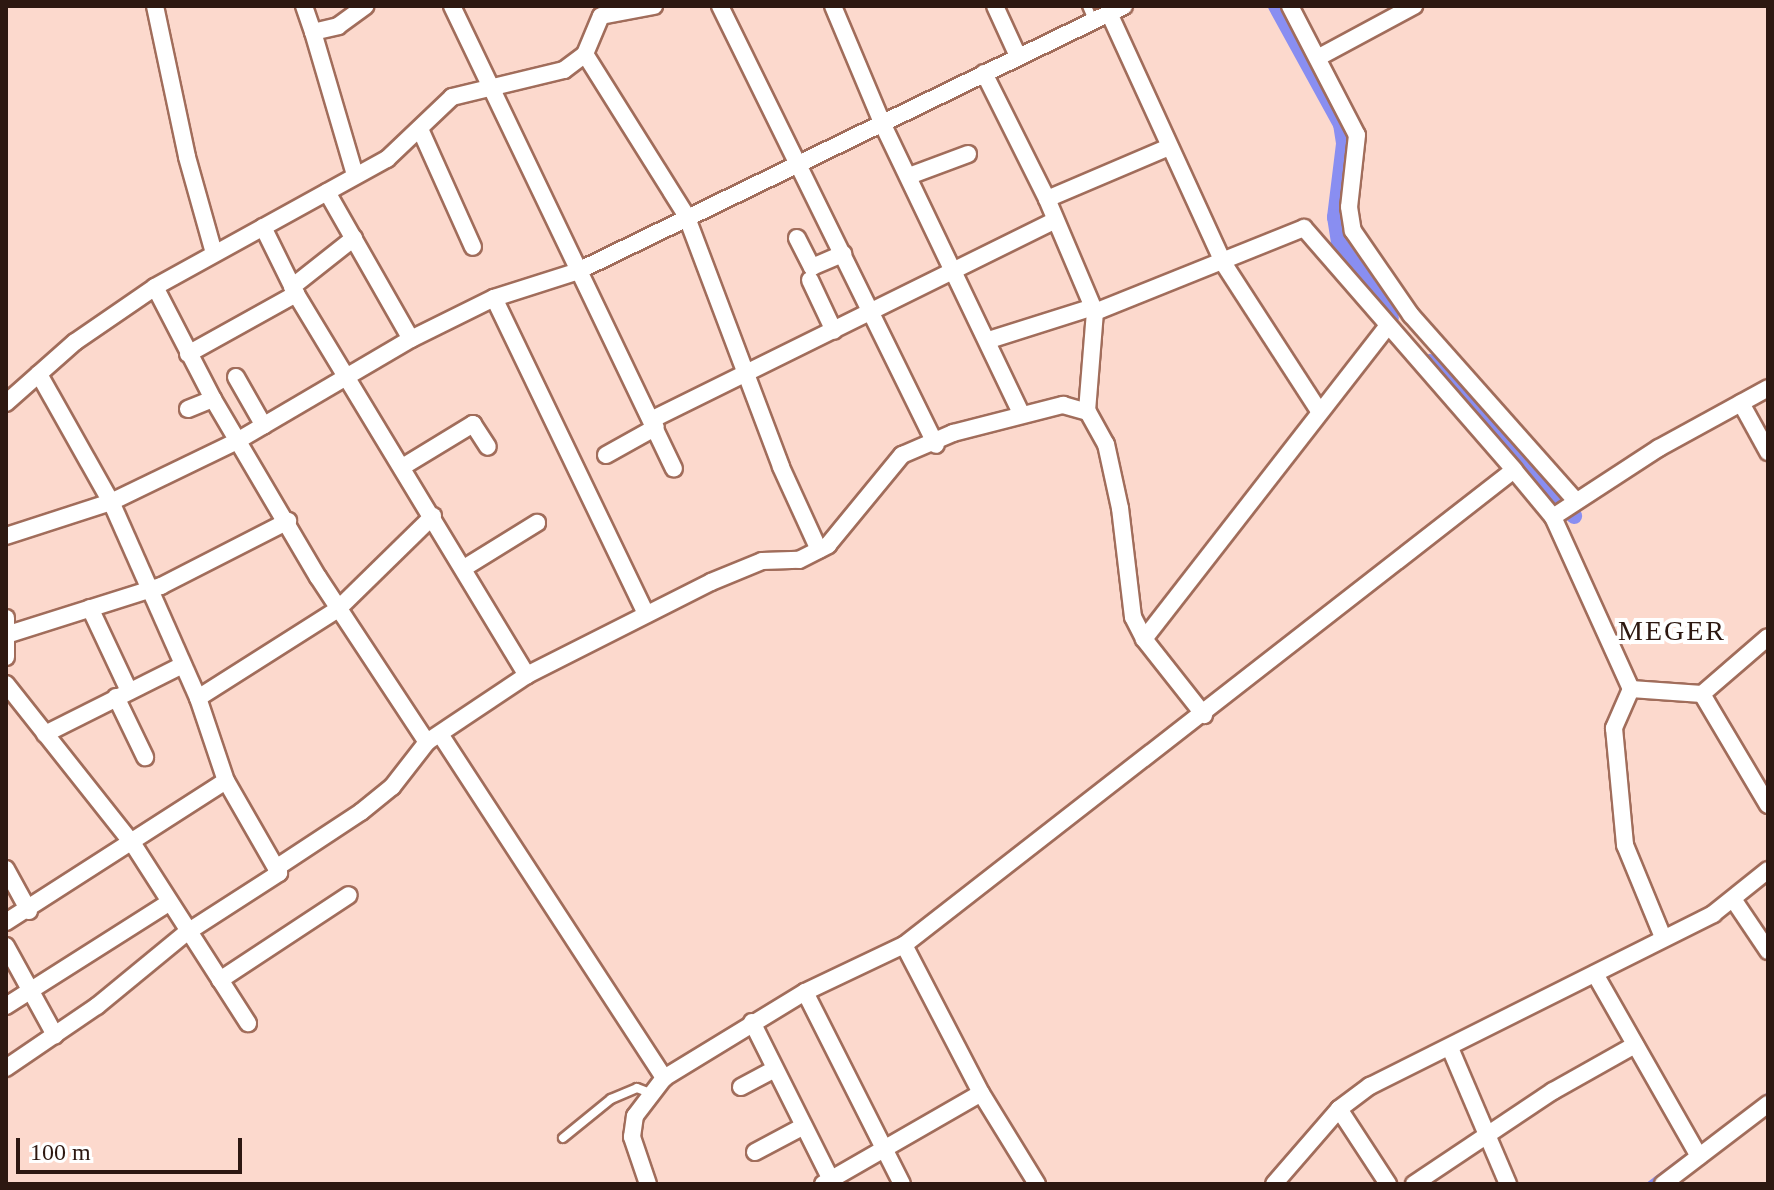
<!DOCTYPE html>
<html>
<head>
<meta charset="utf-8">
<style>
  body { margin:0 }
  #map { position:relative; width:1774px; height:1190px; overflow:hidden; background:#fcd9cd; font-family:"Times New Roman",serif }
  div>[style] { position:absolute }
  [style*='--x'] { left:calc(var(--x)*1px); top:calc(var(--y)*1px); width:calc(var(--w)*1px); rotate:calc(var(--a)*1deg) }
  .stream>* { height:5px; margin:-2.5px; padding:0 2.5px; transform-origin:2.5px; border-radius:2.5px; background:#898ef1 }
  .canal>* { height:16px; margin:-8px; padding:0 8px; transform-origin:8px; border-radius:8px; background:#898ef1 }
  .roads { filter:drop-shadow(2px 0 #a16d5b) drop-shadow(-2px 0 #a16d5b) drop-shadow(0 2px #a16d5b) drop-shadow(0 -2px #a16d5b) }
  .lane>* { height:8px; margin:-4px; padding:0 4px; transform-origin:4px; border-radius:4px; background:#fff }
  .street>* { height:16px; margin:-8px; padding:0 8px; transform-origin:8px; border-radius:8px; background:#fff }
  span { translate:-50% -50%; white-space:nowrap; text-align:center; line-height:1.15; -webkit-text-stroke:8px #fff; paint-order:stroke }
  .quarter-label { font-size:28px; color:#2d1811; letter-spacing:2px }
  .frame { position:absolute; inset:0; border:8px solid #2d1811; pointer-events:none }
  .scale { position:absolute; left:16px; top:1138px; width:226px; height:36px; box-sizing:border-box; border:4px solid #2d1811; border-top:0; padding-left:10px; font-size:24px; line-height:28px; white-space:nowrap; color:#2d1811; -webkit-text-stroke:6px #fff; paint-order:stroke }
</style>
</head>
<body>
<div id="map">
  <div class="stream">
    <i style="--x:1648;--y:1184;--w:150;--a:-36.9"></i>
  </div>
  <div class="canal">
    <i style="--x:1276;--y:6;--w:135;--a:61.2"></i>
    <i style="--x:1341;--y:124;--w:20;--a:81"></i>
    <i style="--x:1344;--y:144;--w:74;--a:97"></i>
    <i style="--x:1335;--y:217;--w:26;--a:81"></i>
    <i style="--x:1339;--y:243;--w:91;--a:55.3"></i>
    <i style="--x:1430;--y:362;--w:211;--a:46.9"></i>
  </div>
  <div class="roads">
    <div class="lane">
      <i style="--x:1087;--y:6;--w:15;--a:67"></i>
      <i style="--x:563;--y:1138;--w:62;--a:-39.1"></i>
      <i style="--x:611;--y:1099;--w:28;--a:-23"></i>
      <i style="--x:637;--y:1088;--w:14;--a:21"></i>
    </div>
    <div class="street">
      <i style="--x:155;--y:6;--w:154;--a:78"></i>
      <i style="--x:187;--y:157;--w:100;--a:74.3"></i>
      <i style="--x:304;--y:6;--w:28;--a:71"></i>
      <i style="--x:313;--y:32;--w:26;--a:-13"></i>
      <i style="--x:338;--y:26;--w:34;--a:-36"></i>
      <i style="--x:452;--y:6;--w:513;--a:64.38"></i>
      <i style="--x:720;--y:6;--w:489;--a:63.8"></i>
      <i style="--x:833;--y:6;--w:129;--a:67.2"></i>
      <i style="--x:883;--y:125;--w:319;--a:64.4"></i>
      <i style="--x:995;--y:6;--w:53;--a:65.4"></i>
      <i style="--x:1290;--y:6;--w:145;--a:62.6"></i>
      <i style="--x:1357;--y:135;--w:72;--a:96.3"></i>
      <i style="--x:1349;--y:207;--w:24;--a:81"></i>
      <i style="--x:1353;--y:231;--w:102;--a:55.4"></i>
      <i style="--x:1411;--y:315;--w:247;--a:48.4"></i>
      <i style="--x:1109;--y:13;--w:276;--a:65.4"></i>
      <i style="--x:1224;--y:264;--w:175;--a:57.1"></i>
      <i style="--x:313;--y:32;--w:149;--a:73.6"></i>
      <i style="--x:585;--y:54;--w:190;--a:57.9"></i>
      <i style="--x:686;--y:215;--w:269;--a:69.3"></i>
      <i style="--x:781;--y:467;--w:91;--a:65.4"></i>
      <i style="--x:1321;--y:56;--w:106;--a:-28.3"></i>
      <i style="--x:984;--y:73;--w:141;--a:63.4"></i>
      <i style="--x:1047;--y:199;--w:123;--a:67"></i>
      <i style="--x:420;--y:129;--w:129;--a:65.8"></i>
      <i style="--x:909;--y:176;--w:63;--a:-20.4"></i>
      <i style="--x:327;--y:192;--w:169;--a:60.3"></i>
      <i style="--x:1047;--y:199;--w:133;--a:-23.1"></i>
      <i style="--x:263;--y:227;--w:75;--a:63.8"></i>
      <i style="--x:797;--y:238;--w:33;--a:63"></i>
      <i style="--x:812;--y:267;--w:34;--a:-23"></i>
      <i style="--x:810;--y:280;--w:56;--a:64.8"></i>
      <i style="--x:155;--y:287;--w:126;--a:62.6"></i>
      <i style="--x:213;--y:399;--w:207;--a:59.5"></i>
      <i style="--x:318;--y:577;--w:198;--a:56.6"></i>
      <i style="--x:292;--y:287;--w:79;--a:-38.3"></i>
      <i style="--x:494;--y:298;--w:351;--a:64.3"></i>
      <i style="--x:989;--y:340;--w:109;--a:-17.6"></i>
      <i style="--x:188;--y:354;--w:124;--a:-29.1"></i>
      <i style="--x:296;--y:294;--w:446;--a:58.8"></i>
      <i style="--x:236;--y:377;--w:56;--a:60.3"></i>
      <i style="--x:6;--y:403;--w:92;--a:-41.5"></i>
      <i style="--x:75;--y:342;--w:97;--a:-34.5"></i>
      <i style="--x:155;--y:287;--w:265;--a:-28.9"></i>
      <i style="--x:387;--y:159;--w:90;--a:-43.6"></i>
      <i style="--x:452;--y:97;--w:115;--a:-13.6"></i>
      <i style="--x:564;--y:70;--w:26;--a:-37"></i>
      <i style="--x:585;--y:54;--w:41;--a:-67.2"></i>
      <i style="--x:601;--y:16;--w:54;--a:-10.7"></i>
      <i style="--x:1741;--y:403;--w:56;--a:61.1"></i>
      <i style="--x:188;--y:409;--w:27;--a:-22"></i>
      <i style="--x:1087;--y:411;--w:99;--a:-85.4"></i>
      <i style="--x:1095;--y:312;--w:225;--a:-21.9"></i>
      <i style="--x:1304;--y:228;--w:320;--a:49"></i>
      <i style="--x:653;--y:419;--w:449;--a:-26.3"></i>
      <i style="--x:606;--y:455;--w:57;--a:-29.2"></i>
      <i style="--x:404;--y:466;--w:81;--a:-31.3"></i>
      <i style="--x:473;--y:424;--w:27;--a:57"></i>
      <i style="--x:1553;--y:517;--w:126;--a:-33.1"></i>
      <i style="--x:1659;--y:448;--w:124;--a:-28.8"></i>
      <i style="--x:6;--y:536;--w:110;--a:-17.9"></i>
      <i style="--x:111;--y:502;--w:140;--a:-25.8"></i>
      <i style="--x:237;--y:441;--w:202;--a:-30.4"></i>
      <i style="--x:411;--y:339;--w:93;--a:-26.3"></i>
      <i style="--x:494;--y:298;--w:86;--a:-17.6"></i>
      <i style="--x:576;--y:272;--w:609;--a:-25.89"></i>
      <i style="--x:464;--y:568;--w:86;--a:-31.7"></i>
      <i style="--x:90;--y:608;--w:92;--a:64.8"></i>
      <i style="--x:6;--y:618;--w:39;--a:90"></i>
      <i style="--x:6;--y:635;--w:163;--a:-17.5"></i>
      <i style="--x:161;--y:586;--w:143;--a:-27.1"></i>
      <i style="--x:1144;--y:639;--w:394;--a:-52.1"></i>
      <i style="--x:6;--y:684;--w:204;--a:51.6"></i>
      <i style="--x:133;--y:844;--w:213;--a:57.3"></i>
      <i style="--x:1631;--y:689;--w:71;--a:4"></i>
      <i style="--x:1702;--y:694;--w:87;--a:-40.8"></i>
      <i style="--x:1702;--y:694;--w:129;--a:59.3"></i>
      <i style="--x:116;--y:697;--w:67;--a:64.2"></i>
      <i style="--x:198;--y:698;--w:166;--a:-32.4"></i>
      <i style="--x:338;--y:609;--w:133;--a:-44.4"></i>
      <i style="--x:45;--y:734;--w:154;--a:-26.6"></i>
      <i style="--x:440;--y:734;--w:411;--a:56.9"></i>
      <i style="--x:276;--y:868;--w:102;--a:-33.4"></i>
      <i style="--x:361;--y:812;--w:40;--a:-39"></i>
      <i style="--x:392;--y:787;--w:57;--a:-52.1"></i>
      <i style="--x:427;--y:742;--w:120;--a:-33.8"></i>
      <i style="--x:527;--y:675;--w:206;--a:-26.8"></i>
      <i style="--x:711;--y:582;--w:55;--a:-22.4"></i>
      <i style="--x:762;--y:561;--w:37;--a:-2"></i>
      <i style="--x:799;--y:560;--w:33;--a:-27"></i>
      <i style="--x:828;--y:545;--w:117;--a:-50.6"></i>
      <i style="--x:902;--y:455;--w:56;--a:-23.3"></i>
      <i style="--x:953;--y:433;--w:114;--a:-14.3"></i>
      <i style="--x:1063;--y:405;--w:26;--a:16"></i>
      <i style="--x:1088;--y:412;--w:37;--a:61"></i>
      <i style="--x:1106;--y:444;--w:66;--a:77.7"></i>
      <i style="--x:1120;--y:508;--w:110;--a:83.2"></i>
      <i style="--x:1133;--y:617;--w:25;--a:63"></i>
      <i style="--x:1144;--y:639;--w:97;--a:51.7"></i>
      <i style="--x:6;--y:869;--w:48;--a:61.3"></i>
      <i style="--x:1735;--y:902;--w:59;--a:56"></i>
      <i style="--x:6;--y:922;--w:261;--a:-32.7"></i>
      <i style="--x:904;--y:945;--w:773;--a:-37.91"></i>
      <i style="--x:1514;--y:470;--w:61;--a:50.3"></i>
      <i style="--x:1553;--y:517;--w:189;--a:65.6"></i>
      <i style="--x:1631;--y:689;--w:43;--a:113.6"></i>
      <i style="--x:1614;--y:728;--w:118;--a:84.6"></i>
      <i style="--x:1625;--y:845;--w:100;--a:67.6"></i>
      <i style="--x:6;--y:946;--w:102;--a:61.2"></i>
      <i style="--x:1595;--y:974;--w:210;--a:60.3"></i>
      <i style="--x:220;--y:980;--w:154;--a:-33.4"></i>
      <i style="--x:805;--y:992;--w:215;--a:63.2"></i>
      <i style="--x:6;--y:1006;--w:192;--a:-32.4"></i>
      <i style="--x:752;--y:1022;--w:181;--a:63.4"></i>
      <i style="--x:1450;--y:1048;--w:148;--a:66.9"></i>
      <i style="--x:6;--y:1068;--w:110;--a:-34.3"></i>
      <i style="--x:97;--y:1006;--w:115;--a:-39.4"></i>
      <i style="--x:186;--y:933;--w:111;--a:-32.8"></i>
      <i style="--x:279;--y:873;--w:106;--a:-119.9"></i>
      <i style="--x:226;--y:781;--w:88;--a:-108.6"></i>
      <i style="--x:198;--y:698;--w:214;--a:-113.9"></i>
      <i style="--x:111;--y:502;--w:147;--a:-119.4"></i>
      <i style="--x:741;--y:1087;--w:38;--a:-28"></i>
      <i style="--x:1339;--y:1109;--w:90;--a:56.8"></i>
      <i style="--x:755;--y:1152;--w:53;--a:-28"></i>
      <i style="--x:648;--y:1184;--w:50;--a:-108.8"></i>
      <i style="--x:632;--y:1137;--w:21;--a:-82"></i>
      <i style="--x:635;--y:1116;--w:48;--a:-52.7"></i>
      <i style="--x:664;--y:1078;--w:165;--a:-31.4"></i>
      <i style="--x:805;--y:992;--w:110;--a:-25.4"></i>
      <i style="--x:904;--y:945;--w:167;--a:62.5"></i>
      <i style="--x:981;--y:1093;--w:107;--a:58.4"></i>
      <i style="--x:823;--y:1184;--w:182;--a:-29.9"></i>
      <i style="--x:1274;--y:1184;--w:99;--a:-49.1"></i>
      <i style="--x:1339;--y:1109;--w:39;--a:-37"></i>
      <i style="--x:1370;--y:1086;--w:384;--a:-26.6"></i>
      <i style="--x:1713;--y:914;--w:70;--a:-38.7"></i>
      <i style="--x:1414;--y:1184;--w:167;--a:-33.8"></i>
      <i style="--x:1553;--y:1091;--w:94;--a:-29.3"></i>
      <i style="--x:1663;--y:1184;--w:132;--a:-37.3"></i>
    </div>
  </div>
  <div class="quarter-label">
    <span style="left:1672px;top:631px">MEGER</span>
  </div>
  <div class="frame"></div>
  <div class="scale">100 m</div>
</div>
</body>
</html>
